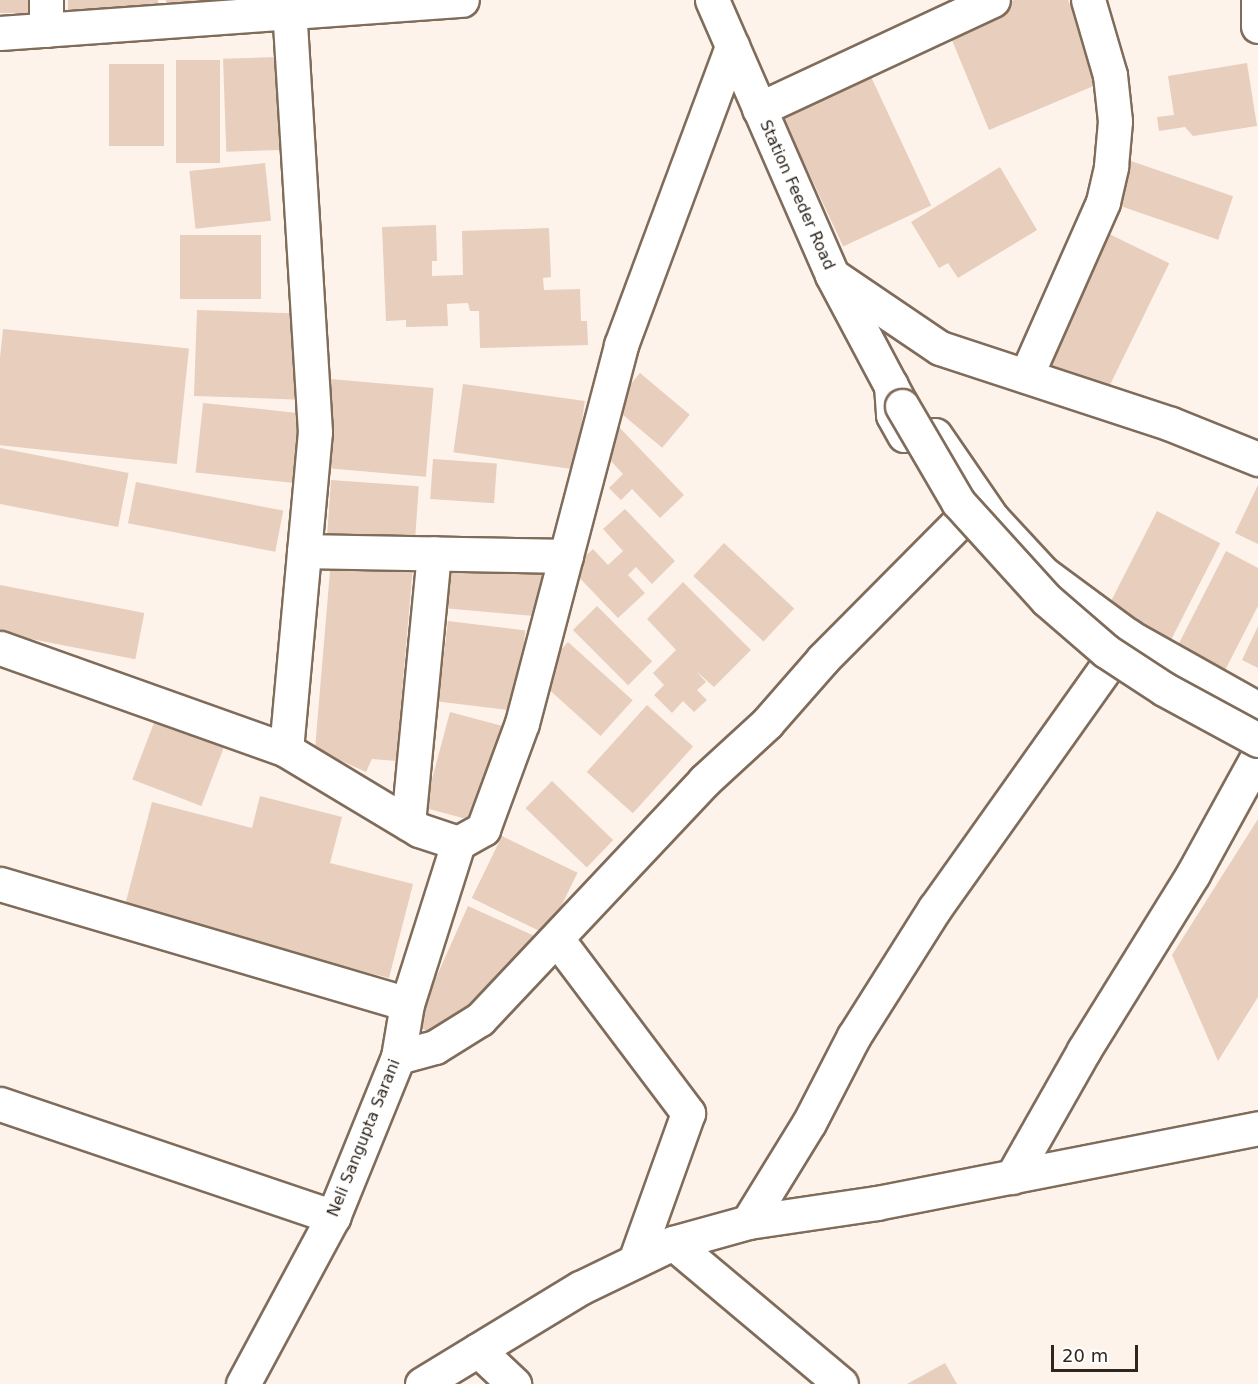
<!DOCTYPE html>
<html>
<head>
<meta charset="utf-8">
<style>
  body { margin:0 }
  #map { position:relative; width:1258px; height:1384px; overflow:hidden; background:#fdf3eb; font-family:"DejaVu Sans",sans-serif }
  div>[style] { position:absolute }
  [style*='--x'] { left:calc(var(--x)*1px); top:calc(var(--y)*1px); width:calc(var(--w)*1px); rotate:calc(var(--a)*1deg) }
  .building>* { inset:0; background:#e8cebd; transform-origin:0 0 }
  .roads { filter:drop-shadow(2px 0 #806c5a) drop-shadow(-2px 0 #806c5a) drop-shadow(0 2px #806c5a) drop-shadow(0 -2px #806c5a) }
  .minor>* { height:33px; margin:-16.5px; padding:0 16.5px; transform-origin:16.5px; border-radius:16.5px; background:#fff }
  .bridges { filter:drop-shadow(2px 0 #806c5a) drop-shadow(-2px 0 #806c5a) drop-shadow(0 2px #806c5a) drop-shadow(0 -2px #806c5a) }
  .minor-bridge>* { height:33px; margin:-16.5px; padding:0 16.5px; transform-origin:16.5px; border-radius:16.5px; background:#fff }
  span { translate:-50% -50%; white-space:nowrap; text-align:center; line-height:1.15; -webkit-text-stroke:5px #fff; paint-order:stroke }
  .street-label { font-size:16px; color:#2f261f }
  .scale { position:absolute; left:1051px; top:1345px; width:87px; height:27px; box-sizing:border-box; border:3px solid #2f261f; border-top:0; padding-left:8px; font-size:18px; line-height:21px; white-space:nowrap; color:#2f261f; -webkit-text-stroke:4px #fff; paint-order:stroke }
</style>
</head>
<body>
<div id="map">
  <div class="building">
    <i style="left:0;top:0;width:41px;height:13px"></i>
    <i style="left:68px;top:0;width:90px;height:17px"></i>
    <i style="clip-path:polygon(166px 0,220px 0,220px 11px,166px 14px)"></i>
    <i style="clip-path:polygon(1014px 0,1068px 0,1103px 82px,989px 130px,947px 28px)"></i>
    <i style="left:276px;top:57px;width:93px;height:53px;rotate:88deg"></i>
    <i style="left:176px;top:60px;width:44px;height:103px"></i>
    <i style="clip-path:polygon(1247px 63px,1257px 126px,1193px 136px,1185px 127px,1159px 131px,1157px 117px,1174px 115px,1168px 76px)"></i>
    <i style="left:109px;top:64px;width:55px;height:82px"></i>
    <i style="left:866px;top:66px;width:154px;height:97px;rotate:65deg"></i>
    <i style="left:1131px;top:161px;width:108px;height:46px;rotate:19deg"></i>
    <i style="left:265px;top:163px;width:58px;height:76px;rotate:84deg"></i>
    <i style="clip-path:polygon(1000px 167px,1037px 230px,958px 278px,948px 263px,939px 268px,911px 222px)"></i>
    <i style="clip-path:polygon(436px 225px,437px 261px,432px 261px,432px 276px,463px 275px,462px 231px,549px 228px,551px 277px,543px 278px,544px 290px,580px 289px,581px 321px,587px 321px,588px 345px,480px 348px,479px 311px,470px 311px,468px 303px,447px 304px,448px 326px,406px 327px,406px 320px,386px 321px,382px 227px)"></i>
    <i style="left:1101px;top:230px;width:76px;height:144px;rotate:26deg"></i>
    <i style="left:180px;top:235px;width:81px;height:64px"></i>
    <i style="left:197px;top:310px;width:100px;height:86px;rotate:2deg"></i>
    <i style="left:3px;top:329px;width:187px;height:116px;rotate:6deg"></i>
    <i style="left:640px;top:373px;width:65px;height:43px;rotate:40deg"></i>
    <i style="left:330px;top:379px;width:104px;height:89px;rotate:5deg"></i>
    <i style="left:463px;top:384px;width:123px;height:69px;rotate:8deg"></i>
    <i style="left:203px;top:403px;width:97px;height:70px;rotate:6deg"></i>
    <i style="clip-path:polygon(619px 427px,684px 495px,660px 518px,632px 489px,621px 500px,609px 488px,623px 474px,598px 447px)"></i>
    <i style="left:0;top:448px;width:131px;height:55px;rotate:11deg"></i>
    <i style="left:433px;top:459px;width:64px;height:40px;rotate:4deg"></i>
    <i style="left:331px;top:480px;width:88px;height:57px;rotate:4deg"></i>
    <i style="left:136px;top:482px;width:150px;height:42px;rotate:11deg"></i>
    <i style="clip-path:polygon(1258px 485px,1258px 544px,1235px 533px)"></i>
    <i style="clip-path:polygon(625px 509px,675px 561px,652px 584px,636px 567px,628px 575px,645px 593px,618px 618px,571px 569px,593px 549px,608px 565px,623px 551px,603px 529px)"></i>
    <i style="left:1157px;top:511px;width:71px;height:112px;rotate:27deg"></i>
    <i style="left:724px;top:543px;width:96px;height:45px;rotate:43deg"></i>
    <i style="clip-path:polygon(1226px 551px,1258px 568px,1258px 606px,1220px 680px,1173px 655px)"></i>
    <i style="clip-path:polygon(331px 559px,413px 566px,396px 761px,372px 759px,366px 772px,315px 749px)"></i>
    <i style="left:444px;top:559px;width:101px;height:49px;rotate:5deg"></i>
    <i style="clip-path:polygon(683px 582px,751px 650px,714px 687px,696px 671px,706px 682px,697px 690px,707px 700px,694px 712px,683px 701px,672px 713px,654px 695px,664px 685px,653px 673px,676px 650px,647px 619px)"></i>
    <i style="left:0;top:585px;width:147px;height:47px;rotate:11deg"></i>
    <i style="left:597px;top:606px;width:78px;height:34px;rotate:45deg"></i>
    <i style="left:448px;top:621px;width:78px;height:81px;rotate:7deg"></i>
    <i style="clip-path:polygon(1258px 626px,1258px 668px,1242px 660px)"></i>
    <i style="left:568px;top:642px;width:87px;height:48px;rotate:42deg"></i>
    <i style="left:647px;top:705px;width:62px;height:90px;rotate:42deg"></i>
    <i style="left:450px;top:712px;width:59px;height:99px;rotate:15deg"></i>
    <i style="left:157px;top:715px;width:74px;height:69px;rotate:21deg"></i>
    <i style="left:552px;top:781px;width:85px;height:38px;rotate:44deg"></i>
    <i style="clip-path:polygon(260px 796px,342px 817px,330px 863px,413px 884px,389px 978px,124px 909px,152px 802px,252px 828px)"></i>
    <i style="clip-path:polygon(1258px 819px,1258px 997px,1218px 1061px,1172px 955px)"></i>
    <i style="left:502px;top:836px;width:84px;height:69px;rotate:26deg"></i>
    <i style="clip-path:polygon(468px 906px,541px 939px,441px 1038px,415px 1025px)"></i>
    <i style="clip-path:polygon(945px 1363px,957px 1384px,907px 1384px)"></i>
  </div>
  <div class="roads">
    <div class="minor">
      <i style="--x:712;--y:0;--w:300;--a:66.4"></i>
      <i style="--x:832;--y:275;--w:145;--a:62"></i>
      <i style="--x:1258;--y:0;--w:26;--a:90"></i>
      <i style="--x:46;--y:30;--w:30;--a:-90"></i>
      <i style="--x:0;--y:33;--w:463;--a:-4.1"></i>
      <i style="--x:759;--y:109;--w:258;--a:-25"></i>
      <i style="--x:832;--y:275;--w:130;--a:34.1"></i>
      <i style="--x:940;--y:348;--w:243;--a:18.2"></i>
      <i style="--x:1171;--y:424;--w:94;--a:21.9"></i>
      <i style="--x:1026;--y:376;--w:190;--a:-66.1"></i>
      <i style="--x:1103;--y:202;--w:37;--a:-77"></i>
      <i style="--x:1111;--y:166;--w:45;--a:-84.9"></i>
      <i style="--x:1115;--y:121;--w:46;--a:-96.2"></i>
      <i style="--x:1110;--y:75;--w:78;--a:-106.3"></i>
      <i style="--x:891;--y:385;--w:30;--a:86"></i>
      <i style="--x:893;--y:415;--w:23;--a:61"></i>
      <i style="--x:935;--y:435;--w:101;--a:55.5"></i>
      <i style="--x:992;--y:518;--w:75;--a:47.2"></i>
      <i style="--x:1043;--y:573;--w:106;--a:36.5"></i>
      <i style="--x:1128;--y:636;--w:149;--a:29.3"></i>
      <i style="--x:304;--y:551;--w:262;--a:1.1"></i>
      <i style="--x:0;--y:648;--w:304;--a:19.6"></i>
      <i style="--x:286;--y:750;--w:155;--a:31"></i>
      <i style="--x:419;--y:830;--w:41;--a:18.4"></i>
      <i style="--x:458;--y:843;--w:29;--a:-29"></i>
      <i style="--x:483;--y:829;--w:113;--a:-69.8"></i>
      <i style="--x:522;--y:723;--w:391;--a:-75.3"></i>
      <i style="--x:621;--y:345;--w:319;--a:-69.6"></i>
      <i style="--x:286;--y:750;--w:319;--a:-84.8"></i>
      <i style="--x:315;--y:432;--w:422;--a:-93.5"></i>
      <i style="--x:408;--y:823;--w:271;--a:-84.5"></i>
      <i style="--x:0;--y:884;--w:424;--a:16.4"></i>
      <i style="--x:557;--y:939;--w:218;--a:53"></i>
      <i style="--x:688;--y:1113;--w:157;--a:109.7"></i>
      <i style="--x:398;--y:1057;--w:38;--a:-15"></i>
      <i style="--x:435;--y:1047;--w:53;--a:-31.9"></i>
      <i style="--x:480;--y:1019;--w:327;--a:-46.7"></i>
      <i style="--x:704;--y:781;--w:86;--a:-42.6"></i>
      <i style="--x:767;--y:723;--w:85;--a:-48.8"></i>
      <i style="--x:823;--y:659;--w:190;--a:-45.2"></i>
      <i style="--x:0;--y:1104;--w:352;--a:18.7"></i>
      <i style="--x:1012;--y:1177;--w:146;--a:-60.4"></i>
      <i style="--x:1084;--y:1050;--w:207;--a:-58.2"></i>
      <i style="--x:1193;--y:874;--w:135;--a:-61.2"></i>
      <i style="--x:748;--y:1222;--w:116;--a:-58.4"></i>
      <i style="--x:809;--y:1123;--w:98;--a:-62.7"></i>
      <i style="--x:854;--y:1036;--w:151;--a:-57.7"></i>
      <i style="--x:935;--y:908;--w:334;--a:-54.6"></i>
      <i style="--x:673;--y:1243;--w:219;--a:40"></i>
      <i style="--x:478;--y:1350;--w:50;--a:43.4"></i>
      <i style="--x:243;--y:1384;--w:190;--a:-61.7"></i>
      <i style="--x:333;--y:1217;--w:173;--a:-67.9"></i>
      <i style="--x:398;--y:1057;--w:54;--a:-80.4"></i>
      <i style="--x:407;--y:1004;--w:169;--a:-72.4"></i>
      <i style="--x:422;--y:1384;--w:185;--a:-31.3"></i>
      <i style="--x:580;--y:1288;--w:103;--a:-25.8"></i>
      <i style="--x:673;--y:1243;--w:78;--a:-15.6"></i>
      <i style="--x:748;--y:1222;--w:130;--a:-8.4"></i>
      <i style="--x:877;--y:1203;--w:388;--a:-11.1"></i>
    </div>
  </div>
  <div class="bridges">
    <div class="minor-bridge">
      <i style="--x:902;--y:406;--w:111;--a:59.7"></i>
      <i style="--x:958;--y:502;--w:132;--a:47.8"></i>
      <i style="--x:1047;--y:600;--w:78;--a:40.8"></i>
      <i style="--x:1106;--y:651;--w:69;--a:33.2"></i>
      <i style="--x:1164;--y:689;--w:107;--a:28.5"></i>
    </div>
  </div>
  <div class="street-label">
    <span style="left:797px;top:195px;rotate:66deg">Station Feeder Road</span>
    <span style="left:364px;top:1138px;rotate:-68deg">Neli Sangupta Sarani</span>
  </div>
  <div class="scale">20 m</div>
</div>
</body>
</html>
